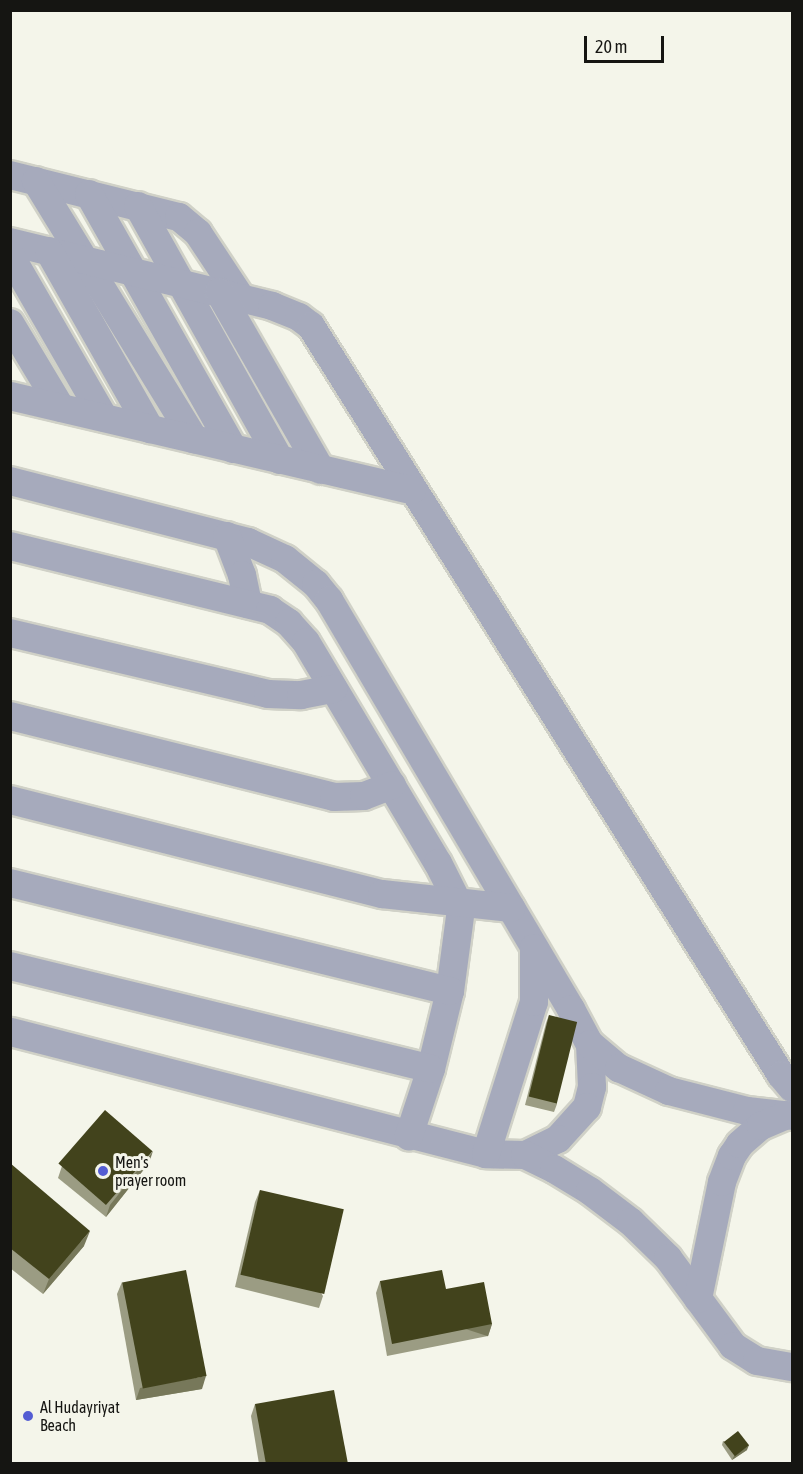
<!DOCTYPE html>
<html>
<head>
<meta charset="utf-8">
<style>
  body { margin:0 }
  #map { position:relative; width:803px; height:1474px; overflow:hidden; background:#f4f5ea; font-family:"Asap Condensed",sans-serif }
  div>[style] { position:absolute }
  [style*='--x'] { left:calc(var(--x)*1px); top:calc(var(--y)*1px); width:calc(var(--w)*1px); rotate:calc(var(--a)*1deg) }
  .roads { filter:drop-shadow(2px 0 #d0d1c7) drop-shadow(-2px 0 #d0d1c7) drop-shadow(0 2px #d0d1c7) drop-shadow(0 -2px #d0d1c7) }
  .minor>* { height:28px; margin:-14px; padding:0 14px; transform-origin:14px; border-radius:14px; background:#a6aabc }
  .wall>* { inset:0; background:#9b9c83 }
  .shaded-wall>* { inset:0; background:#77785a; transform-origin:0 0 }
  .building>* { inset:0; background:#42431c; transform-origin:0 0 }
  .dots>* { width:16px; height:16px; translate:-50% -50%; box-sizing:border-box; border:3px solid #f4f5ea; border-radius:50% }
  span { translate:-50% -50%; white-space:nowrap; text-align:center; line-height:1.15; -webkit-text-stroke:6px #f4f5ea; paint-order:stroke }
  .poi-label { font-size:16px; color:#151512 }
  .left { translate:0 -50%; text-align:left }
  .frame { position:absolute; inset:0; border:12px solid #151512; pointer-events:none }
  .scale { position:absolute; left:584px; top:36px; width:80px; height:27px; box-sizing:border-box; border:3px solid #151512; border-top:0; padding-left:8px; font-size:18px; line-height:21px; white-space:nowrap; color:#151512; -webkit-text-stroke:4px #f4f5ea; paint-order:stroke }
</style>
</head>
<body>
<div id="map">
  <div class="roads">
    <div class="minor">
      <i style="--x:10;--y:175;--w:174;--a:14"></i>
      <i style="--x:179;--y:217;--w:25;--a:40"></i>
      <i style="--x:198;--y:233;--w:78;--a:56.5"></i>
      <i style="--x:36;--y:181;--w:303;--a:58.5"></i>
      <i style="--x:89;--y:194;--w:293;--a:60.5"></i>
      <i style="--x:138;--y:206;--w:291;--a:60.8"></i>
      <i style="--x:10;--y:242;--w:270;--a:13.7"></i>
      <i style="--x:272;--y:306;--w:29;--a:22"></i>
      <i style="--x:299;--y:317;--w:15;--a:37"></i>
      <i style="--x:311;--y:326;--w:884;--a:57.89"></i>
      <i style="--x:781;--y:1075;--w:17;--a:50"></i>
      <i style="--x:49;--y:251;--w:205;--a:60.4"></i>
      <i style="--x:10;--y:255;--w:188;--a:60"></i>
      <i style="--x:219;--y:292;--w:205;--a:60.2"></i>
      <i style="--x:10;--y:323;--w:99;--a:59"></i>
      <i style="--x:10;--y:396;--w:413;--a:13.2"></i>
      <i style="--x:10;--y:481;--w:246;--a:14.4"></i>
      <i style="--x:248;--y:542;--w:41;--a:24.7"></i>
      <i style="--x:285;--y:559;--w:40;--a:39"></i>
      <i style="--x:316;--y:584;--w:21;--a:51"></i>
      <i style="--x:329;--y:600;--w:475;--a:59.4"></i>
      <i style="--x:571;--y:1009;--w:40;--a:62"></i>
      <i style="--x:590;--y:1044;--w:43;--a:87.3"></i>
      <i style="--x:592;--y:1087;--w:21;--a:104"></i>
      <i style="--x:587;--y:1107;--w:43;--a:132.2"></i>
      <i style="--x:558;--y:1139;--w:37;--a:154"></i>
      <i style="--x:525;--y:1155;--w:39;--a:-179"></i>
      <i style="--x:486;--y:1154;--w:491;--a:-165.6"></i>
      <i style="--x:227;--y:536;--w:42;--a:69"></i>
      <i style="--x:242;--y:575;--w:30;--a:78"></i>
      <i style="--x:10;--y:546;--w:268;--a:13.8"></i>
      <i style="--x:270;--y:610;--w:23;--a:34"></i>
      <i style="--x:289;--y:623;--w:25;--a:48"></i>
      <i style="--x:306;--y:642;--w:257;--a:59.2"></i>
      <i style="--x:438;--y:863;--w:51;--a:63.4"></i>
      <i style="--x:461;--y:909;--w:83;--a:97.6"></i>
      <i style="--x:450;--y:991;--w:80;--a:103.7"></i>
      <i style="--x:431;--y:1069;--w:71;--a:108.2"></i>
      <i style="--x:10;--y:633;--w:265;--a:13.3"></i>
      <i style="--x:268;--y:694;--w:33;--a:2"></i>
      <i style="--x:301;--y:695;--w:33;--a:-11"></i>
      <i style="--x:10;--y:716;--w:334;--a:14"></i>
      <i style="--x:334;--y:797;--w:30;--a:-2"></i>
      <i style="--x:364;--y:796;--w:30;--a:-21"></i>
      <i style="--x:10;--y:800;--w:384;--a:14.2"></i>
      <i style="--x:382;--y:894;--w:130;--a:6.2"></i>
      <i style="--x:10;--y:883;--w:453;--a:13.8"></i>
      <i style="--x:10;--y:966;--w:433;--a:13.7"></i>
      <i style="--x:590;--y:1044;--w:38;--a:40"></i>
      <i style="--x:619;--y:1068;--w:55;--a:24.7"></i>
      <i style="--x:669;--y:1091;--w:81;--a:14.4"></i>
      <i style="--x:747;--y:1111;--w:45;--a:6.3"></i>
      <i style="--x:486;--y:1154;--w:159;--a:-72.5"></i>
      <i style="--x:534;--y:1002;--w:54;--a:-90"></i>
      <i style="--x:525;--y:1155;--w:32;--a:26"></i>
      <i style="--x:554;--y:1169;--w:42;--a:31.4"></i>
      <i style="--x:590;--y:1191;--w:51;--a:37.1"></i>
      <i style="--x:631;--y:1222;--w:52;--a:44.2"></i>
      <i style="--x:668;--y:1258;--w:109;--a:53.5"></i>
      <i style="--x:733;--y:1346;--w:28;--a:32"></i>
      <i style="--x:757;--y:1361;--w:36;--a:10"></i>
      <i style="--x:698;--y:1299;--w:119;--a:-78.4"></i>
      <i style="--x:722;--y:1182;--w:28;--a:-69"></i>
      <i style="--x:732;--y:1156;--w:14;--a:-56"></i>
      <i style="--x:740;--y:1144;--w:28;--a:-41"></i>
      <i style="--x:761;--y:1126;--w:28;--a:-23"></i>
    </div>
  </div>
  <div class="wall">
    <i style="clip-path:polygon(549px 1015px,557px 1104px,554px 1112px,525px 1105px,546px 1023px)"></i>
    <i style="clip-path:polygon(10px 1163px,84px 1246px,43px 1294px,10px 1268px)"></i>
    <i style="clip-path:polygon(149px 1163px,106px 1217px,58px 1178px,62px 1166px)"></i>
    <i style="clip-path:polygon(260px 1190px,323px 1296px,319px 1308px,235px 1287px,255px 1202px)"></i>
    <i style="clip-path:polygon(380px 1281px,446px 1289px,492px 1324px,488px 1336px,387px 1356px,376px 1293px)"></i>
    <i style="clip-path:polygon(122px 1282px,202px 1389px,136px 1400px,117px 1294px)"></i>
    <i style="clip-path:polygon(255px 1404px,348px 1464px,259px 1464px,251px 1416px)"></i>
    <i style="clip-path:polygon(723px 1441px,747px 1450px,732px 1460px,722px 1445px)"></i>
  </div>
  <div class="shaded-wall">
    <i style="clip-path:polygon(153px 1151px,149px 1163px,106px 1217px,110px 1205px)"></i>
    <i style="clip-path:polygon(90px 1231px,84px 1246px,43px 1294px,49px 1279px)"></i>
    <i style="left:492px;top:1324px;width:13px;height:102px;rotate:108deg"></i>
    <i style="clip-path:polygon(206px 1376px,202px 1389px,136px 1400px,140px 1388px)"></i>
    <i style="clip-path:polygon(749px 1445px,747px 1450px,732px 1460px,734px 1456px)"></i>
  </div>
  <div class="building">
    <i style="left:549px;top:1015px;width:29px;height:84px;rotate:14deg"></i>
    <i style="left:105px;top:1110px;width:63px;height:71px;rotate:41deg"></i>
    <i style="clip-path:polygon(10px 1163px,90px 1231px,49px 1279px,10px 1248px)"></i>
    <i style="left:260px;top:1190px;width:86px;height:87px;rotate:13deg"></i>
    <i style="left:186px;top:1270px;width:108px;height:65px;rotate:79deg"></i>
    <i style="clip-path:polygon(442px 1270px,446px 1289px,484px 1282px,492px 1324px,392px 1344px,380px 1281px)"></i>
    <i style="clip-path:polygon(334px 1390px,348px 1464px,266px 1464px,255px 1404px)"></i>
    <i style="left:738px;top:1431px;width:18px;height:18px;rotate:52deg"></i>
  </div>
  <div class="dots">
    <i style="left:103px;top:1171px;background:#545dd3"></i>
    <i style="left:28px;top:1416px;background:#545dd3"></i>
  </div>
  <div class="poi-label">
    <span class="left" style="left:115px;top:1171px">Men's<br>prayer room</span>
    <span class="left" style="left:40px;top:1416px">Al Hudayriyat<br>Beach</span>
  </div>
  <div class="frame"></div>
  <div class="scale">20 m</div>
</div>
</body>
</html>
